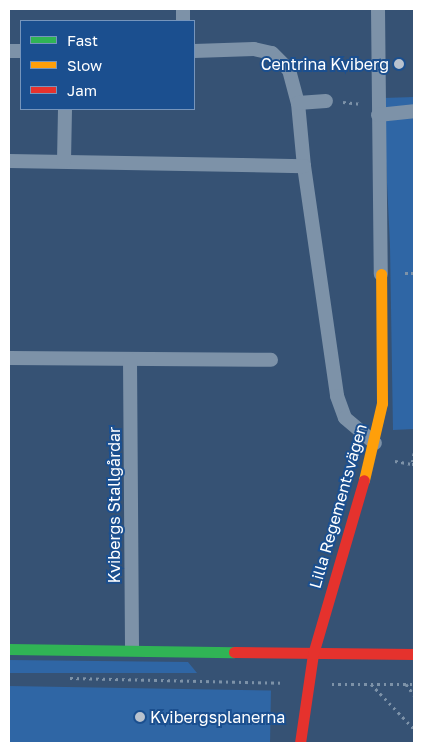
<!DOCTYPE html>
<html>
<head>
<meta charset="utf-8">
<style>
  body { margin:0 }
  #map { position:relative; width:423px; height:752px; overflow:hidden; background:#365274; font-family:"Golos Text",sans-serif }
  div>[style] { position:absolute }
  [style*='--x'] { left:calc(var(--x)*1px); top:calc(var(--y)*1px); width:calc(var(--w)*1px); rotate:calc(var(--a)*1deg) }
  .green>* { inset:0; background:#2f66a5; transform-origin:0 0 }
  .path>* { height:3px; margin-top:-1.5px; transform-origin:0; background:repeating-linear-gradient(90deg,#7d92a8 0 2.5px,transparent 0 6.5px) }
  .lane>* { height:14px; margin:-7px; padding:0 7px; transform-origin:7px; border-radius:7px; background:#7d92a8 }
  .fast>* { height:11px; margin:-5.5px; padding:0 5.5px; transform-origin:5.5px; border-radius:5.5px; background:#30b455 }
  .slow>* { height:11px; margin:-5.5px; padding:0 5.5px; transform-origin:5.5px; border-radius:5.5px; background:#ff9f0a }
  .jam>* { height:11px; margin:-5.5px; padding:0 5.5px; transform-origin:5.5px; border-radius:5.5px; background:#e5322d }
  .dots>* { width:14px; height:14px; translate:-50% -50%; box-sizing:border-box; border:2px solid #1b4f8f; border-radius:50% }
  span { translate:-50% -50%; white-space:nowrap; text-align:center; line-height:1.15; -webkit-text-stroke:4px #1b4f8f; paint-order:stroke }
  .poi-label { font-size:16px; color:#fff }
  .right { translate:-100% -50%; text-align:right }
  .left { translate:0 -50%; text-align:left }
  .street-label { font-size:16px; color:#fff }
  .frame { position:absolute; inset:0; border:10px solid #fff; pointer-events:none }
  .legend { position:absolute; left:20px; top:20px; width:175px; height:90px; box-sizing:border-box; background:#1b4f8f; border:1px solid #7695bc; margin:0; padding:6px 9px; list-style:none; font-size:15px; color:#fff }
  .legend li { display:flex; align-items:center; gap:10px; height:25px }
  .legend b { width:25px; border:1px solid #7695bc }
</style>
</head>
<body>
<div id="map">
  <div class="green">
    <i style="clip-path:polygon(414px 97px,414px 429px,393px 430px,390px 246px,383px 98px)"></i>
    <i style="clip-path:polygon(9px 660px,188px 662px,197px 673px,9px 673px)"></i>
    <i style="left:9px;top:686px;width:262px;height:57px;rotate:1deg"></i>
  </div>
  <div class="path">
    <i style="--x:343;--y:102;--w:19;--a:6"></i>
    <i style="--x:405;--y:273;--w:9;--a:0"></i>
    <i style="--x:414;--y:453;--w:11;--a:100"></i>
    <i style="--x:412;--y:464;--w:2;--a:0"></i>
    <i style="--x:395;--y:461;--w:17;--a:10"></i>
    <i style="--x:70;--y:678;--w:214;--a:1.3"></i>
    <i style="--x:332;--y:684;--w:82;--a:0"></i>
    <i style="--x:371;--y:684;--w:62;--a:46.3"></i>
    <i style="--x:406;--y:684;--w:14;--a:54"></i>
  </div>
  <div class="lane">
    <i style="--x:183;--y:9;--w:12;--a:90"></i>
    <i style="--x:378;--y:9;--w:265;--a:89.4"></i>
    <i style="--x:9;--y:51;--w:12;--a:0"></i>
    <i style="--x:194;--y:51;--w:60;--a:-1.9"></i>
    <i style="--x:254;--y:49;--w:18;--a:13"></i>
    <i style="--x:272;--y:53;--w:24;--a:45"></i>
    <i style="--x:289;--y:70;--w:34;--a:75"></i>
    <i style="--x:298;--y:103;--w:63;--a:84.6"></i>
    <i style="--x:304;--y:166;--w:232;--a:81.8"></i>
    <i style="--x:337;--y:396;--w:23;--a:70"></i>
    <i style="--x:345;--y:418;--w:39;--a:40"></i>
    <i style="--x:298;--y:103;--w:28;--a:-4"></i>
    <i style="--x:378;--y:115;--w:36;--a:-6"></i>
    <i style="--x:9;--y:161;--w:295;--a:1"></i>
    <i style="--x:64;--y:161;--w:52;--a:-88.9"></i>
    <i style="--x:9;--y:358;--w:262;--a:0.4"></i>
    <i style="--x:130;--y:360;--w:289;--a:89.6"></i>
  </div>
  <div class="fast">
    <i style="--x:9;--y:649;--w:225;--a:0.8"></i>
  </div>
  <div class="slow">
    <i style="--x:364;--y:480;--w:79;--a:-76.8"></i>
    <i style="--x:382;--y:403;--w:129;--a:-90.4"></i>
  </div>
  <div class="jam">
    <i style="--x:234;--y:652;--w:180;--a:0.6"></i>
    <i style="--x:300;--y:743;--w:90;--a:-81.7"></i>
    <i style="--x:313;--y:654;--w:181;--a:-73.7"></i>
  </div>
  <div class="dots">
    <i style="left:399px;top:64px;background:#b9c2ce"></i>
    <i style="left:140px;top:717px;background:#b9c2ce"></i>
  </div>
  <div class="poi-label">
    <span class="right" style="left:389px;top:64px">Centrina Kviberg</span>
    <span class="left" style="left:150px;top:717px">Kvibergsplanerna</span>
  </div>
  <div class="street-label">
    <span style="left:114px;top:505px;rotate:-90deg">Kvibergs Stallgårdar</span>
    <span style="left:338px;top:506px;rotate:-74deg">Lilla Regementsvägen</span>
  </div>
  <div class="frame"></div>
  <ul class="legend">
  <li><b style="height:6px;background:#30b455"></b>Fast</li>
  <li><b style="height:6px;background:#ff9f0a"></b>Slow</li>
  <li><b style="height:6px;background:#e5322d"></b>Jam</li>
  </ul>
</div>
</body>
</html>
